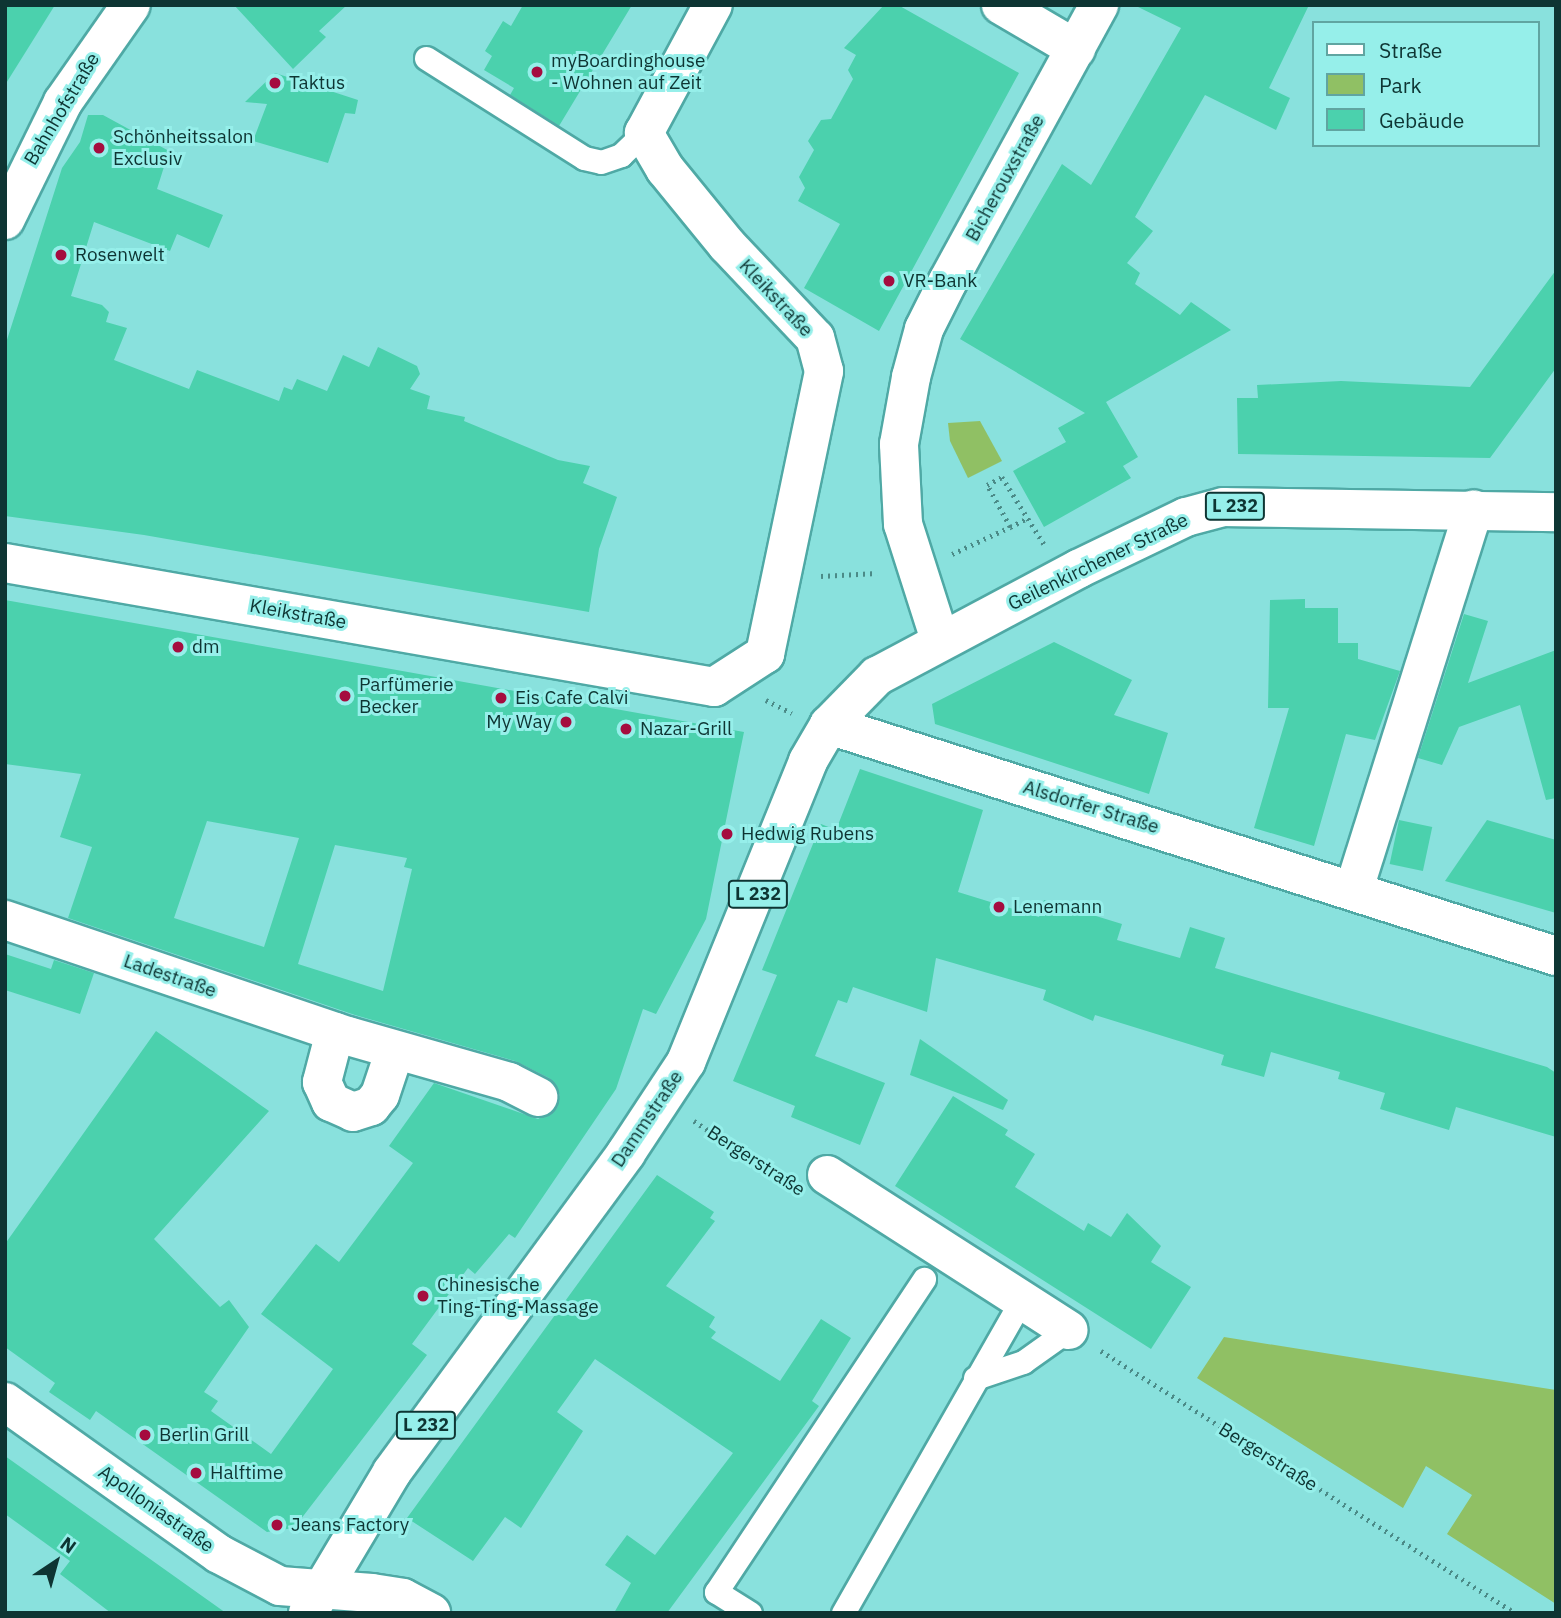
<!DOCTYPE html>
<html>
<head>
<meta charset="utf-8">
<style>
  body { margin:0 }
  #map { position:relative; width:1561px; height:1618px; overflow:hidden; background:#89e1dd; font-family:"IBM Plex Sans",sans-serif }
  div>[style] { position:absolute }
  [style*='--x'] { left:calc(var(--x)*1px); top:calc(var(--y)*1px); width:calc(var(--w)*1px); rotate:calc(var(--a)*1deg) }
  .green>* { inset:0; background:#90c064 }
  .building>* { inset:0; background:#4bd1ad; transform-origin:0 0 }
  .path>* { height:4.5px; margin-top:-2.25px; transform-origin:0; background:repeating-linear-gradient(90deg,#4b8a87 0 2px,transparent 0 7px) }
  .roads { filter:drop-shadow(2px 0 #4fa9a5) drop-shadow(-2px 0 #4fa9a5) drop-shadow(0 2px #4fa9a5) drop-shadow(0 -2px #4fa9a5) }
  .lane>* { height:23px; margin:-11.5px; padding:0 11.5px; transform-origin:11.5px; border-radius:11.5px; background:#fff }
  .street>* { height:38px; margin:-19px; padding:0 19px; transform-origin:19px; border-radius:19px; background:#fff }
  .secondary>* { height:38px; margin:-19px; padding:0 19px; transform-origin:19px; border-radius:19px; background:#fff }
  .primary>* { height:38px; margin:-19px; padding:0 19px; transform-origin:19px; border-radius:19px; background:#fff }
  .dots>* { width:19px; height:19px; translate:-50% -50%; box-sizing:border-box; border:4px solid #96efea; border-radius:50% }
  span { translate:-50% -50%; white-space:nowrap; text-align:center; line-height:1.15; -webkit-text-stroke:6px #96efea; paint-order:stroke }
  .shield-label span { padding:2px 5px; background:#96efea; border:2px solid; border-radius:5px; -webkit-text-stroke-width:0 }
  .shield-label { font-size:18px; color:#0e3533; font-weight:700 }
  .poi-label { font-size:19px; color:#0e3533 }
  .left { translate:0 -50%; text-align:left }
  .right { translate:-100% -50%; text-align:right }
  .street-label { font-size:19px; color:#0e3533 }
  .frame { position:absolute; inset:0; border:7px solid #0e3533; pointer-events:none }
  .legend { position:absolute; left:1312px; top:21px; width:228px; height:126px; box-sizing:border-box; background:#96efea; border:2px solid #60a5a1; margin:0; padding:9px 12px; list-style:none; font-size:21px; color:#0e3533 }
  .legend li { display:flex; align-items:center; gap:14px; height:35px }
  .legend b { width:35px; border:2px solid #60a5a1 }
  .north { position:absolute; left:21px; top:1527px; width:70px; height:70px; -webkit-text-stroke:5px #96efea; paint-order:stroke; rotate:36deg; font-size:19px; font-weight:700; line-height:28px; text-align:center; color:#0e3533 }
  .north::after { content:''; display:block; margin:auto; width:24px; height:32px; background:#0e3533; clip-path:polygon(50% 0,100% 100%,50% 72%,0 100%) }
</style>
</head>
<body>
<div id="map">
  <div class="green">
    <i style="clip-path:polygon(980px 421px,1002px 461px,968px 478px,950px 441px,948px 423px)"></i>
    <i style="clip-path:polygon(1224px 1337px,1556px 1390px,1556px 1604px,1447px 1534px,1472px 1495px,1426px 1466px,1403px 1508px,1197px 1378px)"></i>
  </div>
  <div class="building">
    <i style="clip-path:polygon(5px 5px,55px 5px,5px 85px)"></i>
    <i style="clip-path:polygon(234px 5px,347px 5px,319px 31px,326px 37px,293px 69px)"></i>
    <i style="clip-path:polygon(523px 5px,632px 5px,559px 126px,510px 95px,514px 88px,484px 70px,492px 56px,485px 51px,503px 21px,511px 26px)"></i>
    <i style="clip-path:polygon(884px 5px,898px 5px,1019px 73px,879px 331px,804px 288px,840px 224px,798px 201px,805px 188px,799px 177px,814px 150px,808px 141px,821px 120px,831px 119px,853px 79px,848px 70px,856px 55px,844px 48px)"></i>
    <i style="clip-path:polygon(1134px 5px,1309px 5px,1269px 88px,1290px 98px,1276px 130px,1205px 95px,1135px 217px,1153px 231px,1127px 263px,1140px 273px,1135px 284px,1180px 315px,1191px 302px,1231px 330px,1106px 402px,1138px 457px,1123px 466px,1131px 478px,1044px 527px,1013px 471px,1066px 442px,1058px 428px,1085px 413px,960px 339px,1062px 164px,1091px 185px,1181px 28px)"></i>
    <i style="clip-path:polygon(275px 73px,358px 100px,355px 114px,345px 113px,328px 163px,253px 141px,267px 104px,245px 102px)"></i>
    <i style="clip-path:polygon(88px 115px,103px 115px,169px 151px,157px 189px,223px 215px,209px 248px,177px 234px,170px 251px,94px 222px,71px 296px,102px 305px,109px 312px,106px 322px,127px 328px,114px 360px,189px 389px,197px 370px,279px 401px,284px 387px,292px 390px,297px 379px,327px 391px,343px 355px,369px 367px,378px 347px,417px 366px,420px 374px,410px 389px,430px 396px,427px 409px,465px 417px,464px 421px,558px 460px,590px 466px,583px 483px,617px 497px,599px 549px,589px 612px,144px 535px,5px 516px,5px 346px,62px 168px,80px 142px)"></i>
    <i style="clip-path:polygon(1556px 270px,1556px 368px,1490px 458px,1238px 454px,1237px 398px,1258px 398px,1257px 385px,1341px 381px,1470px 387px)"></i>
    <i style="clip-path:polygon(1305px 599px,1305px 608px,1338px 608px,1338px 643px,1358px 643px,1358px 659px,1400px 671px,1375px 740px,1346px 734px,1314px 846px,1254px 828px,1289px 708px,1268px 708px,1270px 600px)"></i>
    <i style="clip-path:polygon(evenodd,5px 600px,744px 732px,706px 919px,656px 1014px,643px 1009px,616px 1089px,515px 1238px,509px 1234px,475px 1274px,468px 1268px,412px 1344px,427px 1355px,294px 1528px,267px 1532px,96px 1411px,90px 1420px,49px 1392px,55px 1383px,5px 1347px,5px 1244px,156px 1031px,269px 1111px,154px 1239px,220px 1307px,229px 1300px,249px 1327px,204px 1392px,218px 1401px,211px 1411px,271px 1454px,333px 1369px,261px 1314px,316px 1244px,339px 1262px,413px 1163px,389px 1146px,434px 1083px,538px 1119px,557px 1108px,560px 1095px,549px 1078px,515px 1061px,355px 1015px,68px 918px,92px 847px,60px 837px,81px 774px,5px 764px,5px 600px,207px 821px,299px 838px,264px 947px,174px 918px,207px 821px,5px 600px,335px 845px,407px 858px,404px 867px,412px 869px,383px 991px,298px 964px,335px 845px)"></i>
    <i style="clip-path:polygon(1464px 614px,1488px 621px,1468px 683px,1556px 650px,1556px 798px,1546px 800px,1520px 705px,1459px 727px,1442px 765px,1418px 758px)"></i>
    <i style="clip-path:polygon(1054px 642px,1132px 680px,1114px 715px,1168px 733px,1149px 794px,935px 724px,932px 704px)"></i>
    <i style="clip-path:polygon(860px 769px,983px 810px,958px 892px,1039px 917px,1044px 900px,1122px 924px,1117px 940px,1180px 958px,1190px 927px,1225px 938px,1215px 968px,1547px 1067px,1556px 1073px,1556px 1137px,1456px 1107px,1449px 1130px,1380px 1109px,1385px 1093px,1338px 1079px,1340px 1072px,1271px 1052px,1264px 1077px,1221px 1065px,1224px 1055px,1095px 1015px,1093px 1021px,1043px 1000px,1046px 990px,936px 958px,927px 1012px,853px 987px,847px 1003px,838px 1000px,815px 1056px,885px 1083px,860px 1145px,791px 1117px,795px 1106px,733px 1081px,777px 975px,762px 970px,821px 824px,836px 830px)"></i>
    <i style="left:1399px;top:820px;width:34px;height:45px;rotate:12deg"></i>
    <i style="clip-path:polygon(1487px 820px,1556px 840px,1556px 913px,1445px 881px)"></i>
    <i style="clip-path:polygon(5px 954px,51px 969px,54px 960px,94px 973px,80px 1014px,5px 990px)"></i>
    <i style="clip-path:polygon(920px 1039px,1008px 1100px,1003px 1110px,910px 1075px)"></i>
    <i style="clip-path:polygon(953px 1096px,1008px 1130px,1005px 1135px,1035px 1154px,1015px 1187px,1084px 1231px,1088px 1223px,1111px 1237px,1127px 1213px,1161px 1246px,1151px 1262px,1191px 1287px,1151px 1349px,895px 1186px)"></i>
    <i style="clip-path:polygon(657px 1175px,714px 1212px,710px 1218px,715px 1221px,666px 1286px,715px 1317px,709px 1327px,716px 1332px,711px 1338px,780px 1381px,821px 1319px,851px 1338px,812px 1401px,819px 1406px,667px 1613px,614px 1613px,631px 1583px,605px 1565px,627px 1535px,655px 1555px,733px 1453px,595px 1359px,557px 1412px,583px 1431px,521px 1528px,505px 1517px,473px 1561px,407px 1518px)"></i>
    <i style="clip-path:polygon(5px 1456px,98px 1522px,226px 1613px,111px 1613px,60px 1574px,70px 1561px,5px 1514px)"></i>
  </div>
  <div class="path">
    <i style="--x:1010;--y:527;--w:20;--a:-27"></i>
    <i style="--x:952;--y:554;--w:64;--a:-25"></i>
    <i style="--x:1010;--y:527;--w:48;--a:-118.7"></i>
    <i style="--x:987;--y:485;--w:17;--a:-28"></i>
    <i style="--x:1002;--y:477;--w:79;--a:57.9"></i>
    <i style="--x:821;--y:576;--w:56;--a:-3.1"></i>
    <i style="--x:766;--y:700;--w:29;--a:27"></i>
    <i style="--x:694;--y:1121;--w:115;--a:33.3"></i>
    <i style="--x:1101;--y:1351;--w:490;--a:32.3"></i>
  </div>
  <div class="roads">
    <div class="lane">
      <i style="--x:426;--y:58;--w:187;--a:32.3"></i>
      <i style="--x:584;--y:158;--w:17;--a:13"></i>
      <i style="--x:601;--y:162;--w:21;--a:-19"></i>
      <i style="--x:621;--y:155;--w:32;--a:-44"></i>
      <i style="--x:975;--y:1378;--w:51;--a:-18.4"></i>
      <i style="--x:1023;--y:1362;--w:55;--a:-35.4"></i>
      <i style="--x:750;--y:1613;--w:40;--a:-148"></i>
      <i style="--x:716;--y:1592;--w:376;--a:-56.4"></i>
      <i style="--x:843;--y:1613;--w:359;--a:-60.3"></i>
    </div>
    <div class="street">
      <i style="--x:1001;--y:5;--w:87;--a:30.4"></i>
      <i style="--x:5;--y:220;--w:131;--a:-63.8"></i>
      <i style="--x:63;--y:102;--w:118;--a:-55"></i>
      <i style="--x:5;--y:563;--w:720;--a:9.92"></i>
      <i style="--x:714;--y:687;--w:61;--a:-32.9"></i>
      <i style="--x:765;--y:654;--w:289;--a:-78.2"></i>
      <i style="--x:824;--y:371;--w:34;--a:-105"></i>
      <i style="--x:815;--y:338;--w:128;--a:-133.4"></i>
      <i style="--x:727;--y:245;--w:98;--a:-129.2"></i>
      <i style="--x:665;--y:169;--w:42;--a:-120.3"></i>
      <i style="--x:644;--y:133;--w:145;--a:-61.7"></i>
      <i style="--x:829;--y:725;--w:763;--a:17.63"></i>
      <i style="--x:1354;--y:889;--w:398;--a:-72.5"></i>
      <i style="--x:5;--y:920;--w:362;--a:18.7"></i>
      <i style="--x:348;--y:1036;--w:167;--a:15.9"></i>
      <i style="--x:509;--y:1082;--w:33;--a:27"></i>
      <i style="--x:335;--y:1032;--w:52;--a:104.6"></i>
      <i style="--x:322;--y:1082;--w:22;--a:66"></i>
      <i style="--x:331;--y:1102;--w:24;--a:24"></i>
      <i style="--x:353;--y:1112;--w:19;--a:-18"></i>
      <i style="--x:371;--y:1106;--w:14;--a:-51"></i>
      <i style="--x:380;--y:1095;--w:47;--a:-71.6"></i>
      <i style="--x:827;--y:1175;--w:287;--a:32.7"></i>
      <i style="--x:5;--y:1402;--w:262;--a:35.4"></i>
      <i style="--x:219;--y:1554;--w:69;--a:27.7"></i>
      <i style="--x:280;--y:1586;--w:92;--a:4.4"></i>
      <i style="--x:372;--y:1593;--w:31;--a:9"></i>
      <i style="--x:403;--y:1598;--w:32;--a:28"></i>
    </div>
    <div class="secondary">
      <i style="--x:940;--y:640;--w:122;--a:-107.7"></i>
      <i style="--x:903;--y:524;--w:80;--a:-92.9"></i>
      <i style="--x:899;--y:444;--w:68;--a:-79.8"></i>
      <i style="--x:911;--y:377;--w:50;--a:-74.8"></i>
      <i style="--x:924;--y:329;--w:54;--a:-63.4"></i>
      <i style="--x:948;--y:281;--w:315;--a:-61.3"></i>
    </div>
    <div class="primary">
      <i style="--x:308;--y:1613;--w:164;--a:-59.2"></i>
      <i style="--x:392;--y:1472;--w:396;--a:-53.7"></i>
      <i style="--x:626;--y:1153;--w:109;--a:-56.6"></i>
      <i style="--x:686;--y:1062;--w:325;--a:-67.9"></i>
      <i style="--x:808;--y:761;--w:42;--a:-59.7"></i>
      <i style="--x:829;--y:725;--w:69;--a:-45.6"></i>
      <i style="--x:877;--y:676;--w:228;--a:-28"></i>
      <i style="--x:1078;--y:569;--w:120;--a:-25.7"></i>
      <i style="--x:1186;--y:517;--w:39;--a:-15"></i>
      <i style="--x:1224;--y:507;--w:332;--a:0.9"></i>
    </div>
  </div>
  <div class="dots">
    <i style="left:537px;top:72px;background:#a50c3f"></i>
    <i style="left:275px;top:83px;background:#a50c3f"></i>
    <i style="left:99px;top:148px;background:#a50c3f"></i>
    <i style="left:61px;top:255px;background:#a50c3f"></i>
    <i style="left:889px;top:281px;background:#a50c3f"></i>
    <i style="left:178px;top:647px;background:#a50c3f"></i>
    <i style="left:345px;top:696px;background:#a50c3f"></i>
    <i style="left:501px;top:698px;background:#a50c3f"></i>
    <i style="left:566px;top:722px;background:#a50c3f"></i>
    <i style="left:626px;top:729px;background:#a50c3f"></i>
    <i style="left:727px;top:834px;background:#a50c3f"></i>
    <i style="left:999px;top:907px;background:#a50c3f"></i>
    <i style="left:423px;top:1296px;background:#a50c3f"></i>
    <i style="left:145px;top:1435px;background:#a50c3f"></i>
    <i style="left:196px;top:1473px;background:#a50c3f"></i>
    <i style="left:277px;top:1525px;background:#a50c3f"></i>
  </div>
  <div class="shield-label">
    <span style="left:1235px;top:506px">L 232</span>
    <span style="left:758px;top:894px">L 232</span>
    <span style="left:426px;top:1425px">L 232</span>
  </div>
  <div class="poi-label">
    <span class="left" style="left:551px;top:72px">myBoardinghouse<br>- Wohnen auf Zeit</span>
    <span class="left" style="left:289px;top:83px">Taktus</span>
    <span class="left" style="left:113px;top:148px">Schönheitssalon<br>Exclusiv</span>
    <span class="left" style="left:75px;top:255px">Rosenwelt</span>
    <span class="left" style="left:903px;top:281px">VR-Bank</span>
    <span class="left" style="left:192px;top:647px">dm</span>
    <span class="left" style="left:359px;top:696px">Parfümerie<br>Becker</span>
    <span class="left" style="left:515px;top:698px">Eis Cafe Calvi</span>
    <span class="right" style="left:552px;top:722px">My Way</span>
    <span class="left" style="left:640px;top:729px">Nazar-Grill</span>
    <span class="left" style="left:741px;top:834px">Hedwig Rubens</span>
    <span class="left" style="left:1013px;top:907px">Lenemann</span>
    <span class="left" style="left:437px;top:1296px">Chinesische<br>Ting-Ting-Massage</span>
    <span class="left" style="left:159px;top:1435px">Berlin Grill</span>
    <span class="left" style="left:210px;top:1473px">Halftime</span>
    <span class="left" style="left:291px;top:1525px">Jeans Factory</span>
  </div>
  <div class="street-label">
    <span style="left:62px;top:109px;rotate:-59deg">Bahnhofstraße</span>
    <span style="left:1005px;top:178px;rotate:-61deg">Bicherouxstraße</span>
    <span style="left:776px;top:298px;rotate:47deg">Kleikstraße</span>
    <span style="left:1098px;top:562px;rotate:-26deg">Geilenkirchener Straße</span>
    <span style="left:298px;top:614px;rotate:10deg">Kleikstraße</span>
    <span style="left:1091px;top:807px;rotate:17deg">Alsdorfer Straße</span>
    <span style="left:170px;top:976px;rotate:19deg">Ladestraße</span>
    <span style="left:647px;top:1119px;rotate:-56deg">Dammstraße</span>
    <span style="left:756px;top:1161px;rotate:33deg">Bergerstraße</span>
    <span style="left:1268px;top:1457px;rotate:32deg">Bergerstraße</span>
    <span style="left:156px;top:1509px;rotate:35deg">Apolloniastraße</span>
  </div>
  <div class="frame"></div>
  <ul class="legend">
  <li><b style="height:9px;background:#fff"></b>Straße</li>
  <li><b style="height:19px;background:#90c064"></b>Park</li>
  <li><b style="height:19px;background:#4bd1ad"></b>Gebäude</li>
  </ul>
  <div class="north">N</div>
</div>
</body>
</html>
